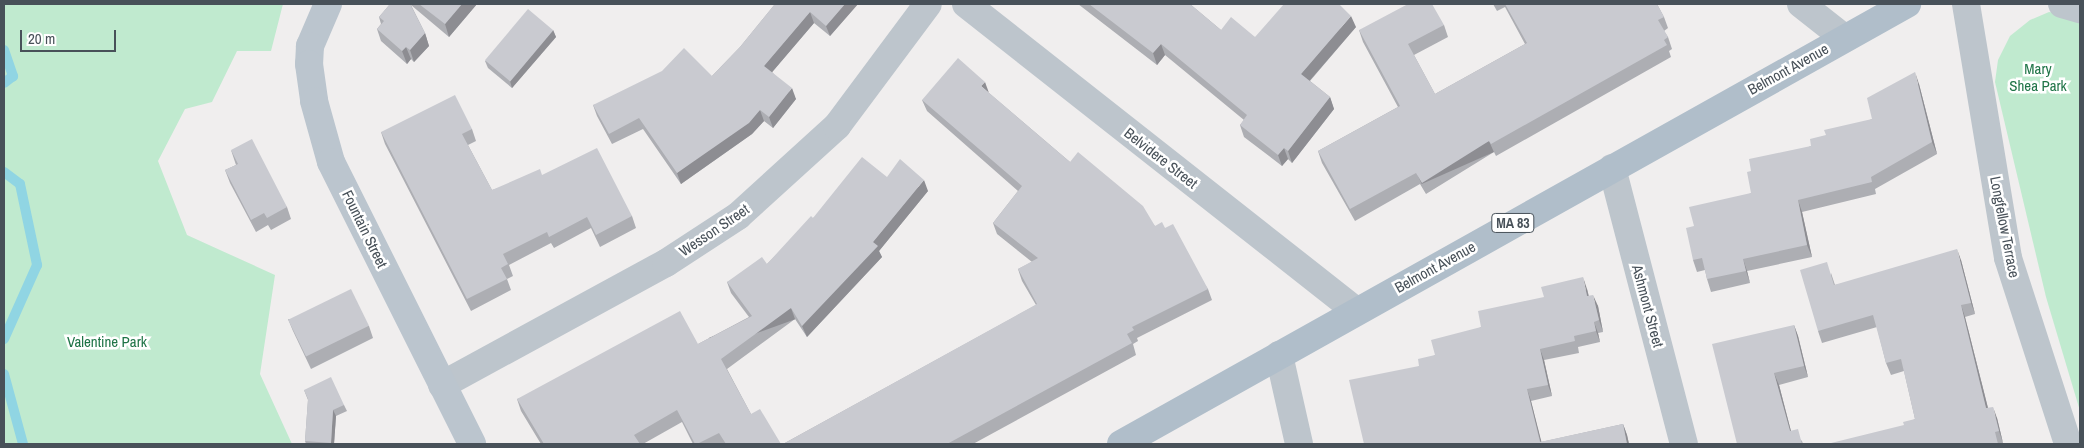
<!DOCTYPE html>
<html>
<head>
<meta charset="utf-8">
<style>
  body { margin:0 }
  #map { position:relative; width:2084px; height:448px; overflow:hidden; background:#f0eeee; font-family:"Archivo Narrow",sans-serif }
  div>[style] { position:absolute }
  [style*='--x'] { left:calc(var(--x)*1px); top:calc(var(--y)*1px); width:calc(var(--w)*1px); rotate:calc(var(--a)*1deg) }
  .green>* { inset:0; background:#c0eacf }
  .stream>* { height:10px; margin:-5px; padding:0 5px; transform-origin:5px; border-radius:5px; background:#90d5e3 }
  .street>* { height:28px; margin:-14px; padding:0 14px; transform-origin:14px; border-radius:14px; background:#bdc5cc }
  .secondary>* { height:28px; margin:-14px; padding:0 14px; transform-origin:14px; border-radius:14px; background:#bbc5ce }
  .primary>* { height:28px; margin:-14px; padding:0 14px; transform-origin:14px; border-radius:14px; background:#b0beca }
  .wall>* { inset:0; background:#adaeb3 }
  .shaded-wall>* { inset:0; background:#8d8d92; transform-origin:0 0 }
  .building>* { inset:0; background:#c9cad0; transform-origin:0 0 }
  span { translate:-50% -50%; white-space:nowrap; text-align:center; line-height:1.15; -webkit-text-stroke:5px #fff; paint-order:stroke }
  .shield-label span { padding:1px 4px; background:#fff; border:1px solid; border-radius:4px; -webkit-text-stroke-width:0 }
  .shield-label { font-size:14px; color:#485159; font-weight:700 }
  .park-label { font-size:15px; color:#1f7447 }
  .street-label { font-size:15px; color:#485159 }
  .frame { position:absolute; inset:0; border:5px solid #485159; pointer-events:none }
  .scale { position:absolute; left:20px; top:30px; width:96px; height:22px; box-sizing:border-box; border:2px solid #485159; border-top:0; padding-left:6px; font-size:15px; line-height:18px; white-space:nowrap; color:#485159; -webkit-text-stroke:4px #fff; paint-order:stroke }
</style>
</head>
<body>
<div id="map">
  <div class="green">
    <i style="clip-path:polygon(4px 4px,283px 4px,271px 51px,237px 51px,212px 102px,185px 109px,158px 161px,187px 235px,275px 275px,260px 374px,292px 444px,4px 444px)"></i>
    <i style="clip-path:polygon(2049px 12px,2080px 16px,2080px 411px,2046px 297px,1995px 82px,1998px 60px,2010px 36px,2030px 20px)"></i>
  </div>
  <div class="stream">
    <i style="--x:4;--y:50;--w:28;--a:71"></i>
    <i style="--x:13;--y:76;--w:11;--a:142"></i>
    <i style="--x:4;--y:172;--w:20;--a:37"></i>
    <i style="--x:20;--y:184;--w:83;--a:78.1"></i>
    <i style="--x:37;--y:265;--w:81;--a:114"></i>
    <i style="--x:4;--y:374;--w:73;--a:74.8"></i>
  </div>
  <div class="street">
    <i style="--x:966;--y:4;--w:496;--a:38.2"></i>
    <i style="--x:1801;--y:4;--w:55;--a:38.3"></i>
    <i style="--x:1966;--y:4;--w:257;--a:80.6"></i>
    <i style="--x:2008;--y:258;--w:195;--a:72.1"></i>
    <i style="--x:2062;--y:4;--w:19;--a:16"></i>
    <i style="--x:1612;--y:168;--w:285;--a:75.4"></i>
    <i style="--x:1279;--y:355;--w:91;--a:77.3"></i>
    <i style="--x:442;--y:385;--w:255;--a:-28.6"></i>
    <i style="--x:666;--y:263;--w:86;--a:-33.1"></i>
    <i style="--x:738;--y:216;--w:134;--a:-42.3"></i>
    <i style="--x:837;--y:126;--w:152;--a:-53.3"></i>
  </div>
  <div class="secondary">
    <i style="--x:328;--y:4;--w:46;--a:113.2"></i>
    <i style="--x:310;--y:46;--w:18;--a:93"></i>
    <i style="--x:309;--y:64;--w:37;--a:82"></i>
    <i style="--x:314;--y:101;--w:63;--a:74.4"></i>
    <i style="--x:331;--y:162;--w:315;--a:63.4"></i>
  </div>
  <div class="primary">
    <i style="--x:1121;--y:444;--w:901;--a:-29.24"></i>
  </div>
  <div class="wall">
    <i style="clip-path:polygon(390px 4px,477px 4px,449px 37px,411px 5px,425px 33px,429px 46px,414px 62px,411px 59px,407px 64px,381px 41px,377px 29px,381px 24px,379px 17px)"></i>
    <i style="clip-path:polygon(775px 4px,858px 4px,830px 36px,814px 23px,772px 72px,796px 99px,773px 128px,764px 121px,752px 134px,681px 184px,643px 129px,612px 144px,597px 116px,593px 105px,712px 76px,740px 47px)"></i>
    <i style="clip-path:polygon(1078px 4px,1190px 4px,1221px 30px,1255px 37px,1356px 27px,1310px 81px,1330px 97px,1334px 109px,1292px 163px,1288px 159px,1282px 166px,1244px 137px,1240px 125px,1244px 120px,1165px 55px,1157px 65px)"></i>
    <i style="clip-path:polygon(1493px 4px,1657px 4px,1664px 17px,1668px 28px,1664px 31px,1668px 37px,1672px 49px,1669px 51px,1671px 57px,1496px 156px,1494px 152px,1426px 194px,1420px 184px,1355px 221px,1322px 163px,1318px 151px,1398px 107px,1363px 42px,1359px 30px,1444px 25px,1448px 37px,1414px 55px,1435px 94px,1525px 44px,1505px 7px,1497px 11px)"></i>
    <i style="clip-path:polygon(553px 30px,556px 37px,512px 88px,488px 68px,485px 61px)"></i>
    <i style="clip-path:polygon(1919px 84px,1937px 154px,1875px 189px,1876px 194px,1802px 212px,1812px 257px,1747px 271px,1750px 283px,1711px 292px,1707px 279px,1705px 270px,1697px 272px,1693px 260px,1694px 226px,1751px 193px,1751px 171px,1811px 146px,1872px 119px)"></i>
    <i style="clip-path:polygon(989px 93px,1070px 162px,1155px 226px,1165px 228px,1208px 289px,1212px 300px,1137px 338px,1138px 341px,1133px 344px,1136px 355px,973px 444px,783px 444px,1036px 305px,1022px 281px,1018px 269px,1032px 262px,997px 234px,993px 223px,1018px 191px,927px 111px,922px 100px)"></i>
    <i style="clip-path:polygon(472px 129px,476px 141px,468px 145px,492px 190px,542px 175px,632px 216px,636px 228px,600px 247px,591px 228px,554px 248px,551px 243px,509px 265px,513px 276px,507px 279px,511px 290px,471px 311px,385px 144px,381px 132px)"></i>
    <i style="clip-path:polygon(231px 150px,287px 207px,291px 219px,271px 230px,268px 225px,256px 232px,230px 183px,225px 170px,236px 165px)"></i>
    <i style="clip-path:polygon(887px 177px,928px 191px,879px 251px,882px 257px,807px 337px,795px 319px,727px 369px,751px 414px,781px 444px,693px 444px,682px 422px,643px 444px,541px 444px,521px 411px,517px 399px,698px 344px,749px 317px,731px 293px,727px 282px,767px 264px,813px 218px)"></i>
    <i style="clip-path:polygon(1961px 260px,1975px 314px,1965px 317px,1988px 408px,1997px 418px,2003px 443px,1999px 444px,1904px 425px,1915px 419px,1904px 371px,1891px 375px,1886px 363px,1877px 327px,1822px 343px,1818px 331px,1831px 273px,1835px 285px)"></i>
    <i style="clip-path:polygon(1587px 289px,1589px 296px,1598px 306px,1603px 332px,1598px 333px,1600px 342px,1578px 347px,1579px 353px,1544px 360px,1552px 396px,1531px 401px,1541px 442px,1623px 424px,1627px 435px,1629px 444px,1364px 444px,1419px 366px,1435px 355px,1481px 327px)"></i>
    <i style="clip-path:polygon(288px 319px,369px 326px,373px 338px,311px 369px,293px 331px)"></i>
    <i style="clip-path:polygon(1794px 325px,1798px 336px,1808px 377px,1779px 385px,1791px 431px,1802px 441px,1803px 444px,1737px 444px)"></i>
    <i style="clip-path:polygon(304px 390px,344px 405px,347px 411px,336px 416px,334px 444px,306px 444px,305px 441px,308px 400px)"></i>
  </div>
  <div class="shaded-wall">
    <i style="clip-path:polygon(462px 4px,477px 4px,449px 37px,445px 24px)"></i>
    <i style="clip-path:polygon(845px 4px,858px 4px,830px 36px,826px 26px)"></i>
    <i style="clip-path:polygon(810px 12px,814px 23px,768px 77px,764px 66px)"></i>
    <i style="clip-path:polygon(1351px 16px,1356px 27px,1305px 86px,1301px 74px)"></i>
    <i style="clip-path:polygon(553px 30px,556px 37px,512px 88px,510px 81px)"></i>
    <i style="clip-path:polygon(425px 33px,429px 46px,414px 62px,410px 50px)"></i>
    <i style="clip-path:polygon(1161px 44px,1165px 55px,1157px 65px,1153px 53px)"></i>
    <i style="clip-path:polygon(406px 47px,411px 59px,407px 64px,402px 51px)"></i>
    <i style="clip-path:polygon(1915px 72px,1919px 84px,1937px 154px,1932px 142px)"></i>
    <i style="clip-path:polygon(985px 82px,989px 93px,981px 86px)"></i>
    <i style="clip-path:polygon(792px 88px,796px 99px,773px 128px,769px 117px)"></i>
    <i style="clip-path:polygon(1330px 97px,1334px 109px,1292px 163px,1288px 151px)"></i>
    <i style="clip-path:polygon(760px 110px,764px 121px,752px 134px,681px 184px,677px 173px)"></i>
    <i style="left:1489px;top:141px;width:12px;height:79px;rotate:66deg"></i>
    <i style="clip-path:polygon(1284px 148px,1288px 159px,1282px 166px,1278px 155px)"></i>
    <i style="clip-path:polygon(924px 180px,928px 191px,879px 251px,882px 257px,807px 337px,802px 326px,873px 242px)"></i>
    <i style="clip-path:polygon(1798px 200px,1802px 212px,1812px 257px,1807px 245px)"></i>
    <i style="clip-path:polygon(1957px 249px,1961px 260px,1975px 314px,1971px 303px)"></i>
    <i style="clip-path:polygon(1743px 259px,1747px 271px,1750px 283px,1746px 271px)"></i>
    <i style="clip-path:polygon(1583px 277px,1587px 289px,1591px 308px,1587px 296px)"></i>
    <i style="clip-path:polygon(1593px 295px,1598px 306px,1603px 332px,1599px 320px)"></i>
    <i style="clip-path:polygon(1961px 305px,1965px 317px,1991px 420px,1986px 408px)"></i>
    <i style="left:791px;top:308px;width:12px;height:87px;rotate:70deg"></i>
    <i style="clip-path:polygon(1594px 322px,1598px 333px,1600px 342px,1596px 331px)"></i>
    <i style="clip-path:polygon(1794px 325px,1798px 336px,1808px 377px,1804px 366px)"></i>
    <i style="clip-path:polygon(1540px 349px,1544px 360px,1552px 396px,1548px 385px)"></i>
    <i style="clip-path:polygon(1774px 373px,1779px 385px,1794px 443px,1790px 431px)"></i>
    <i style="clip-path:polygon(1527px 389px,1531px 401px,1542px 444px,1541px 444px)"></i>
    <i style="clip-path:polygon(1993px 407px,1997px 418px,2003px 443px,1999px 431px)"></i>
    <i style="clip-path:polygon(333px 410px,336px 416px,334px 444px,331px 444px,331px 443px)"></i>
    <i style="clip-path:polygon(1623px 424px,1627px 435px,1629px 444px,1627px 444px)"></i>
  </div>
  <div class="building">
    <i style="clip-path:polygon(390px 4px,410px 4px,425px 33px,410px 50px,406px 47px,402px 51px,377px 29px,384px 21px,379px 17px)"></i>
    <i style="clip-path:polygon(419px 4px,462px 4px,445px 24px)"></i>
    <i style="clip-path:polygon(775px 4px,845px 4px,826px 26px,810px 12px,764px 66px,792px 88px,769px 117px,760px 110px,749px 123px,677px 173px,639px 118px,609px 134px,593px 105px,662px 71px,684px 48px,712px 76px,740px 47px)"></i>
    <i style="clip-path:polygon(1089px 4px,1190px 4px,1221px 30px,1231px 17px,1255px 37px,1284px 4px,1339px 4px,1351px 16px,1301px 74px,1330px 97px,1288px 151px,1284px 148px,1278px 155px,1240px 125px,1247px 115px,1161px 44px,1153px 53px)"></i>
    <i style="clip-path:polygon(1408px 4px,1432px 4px,1444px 25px,1408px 44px,1435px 94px,1527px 43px,1505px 4px,1657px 4px,1664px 17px,1658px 20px,1668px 37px,1664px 40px,1667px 45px,1491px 144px,1489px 141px,1422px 183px,1416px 173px,1350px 209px,1318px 151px,1400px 106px,1359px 30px)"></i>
    <i style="left:528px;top:9px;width:33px;height:67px;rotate:40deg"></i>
    <i style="clip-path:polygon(958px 58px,985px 82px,981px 86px,1070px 162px,1078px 152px,1143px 206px,1155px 226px,1162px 222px,1165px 228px,1173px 224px,1208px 289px,1132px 327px,1134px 330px,1127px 334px,1132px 343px,947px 444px,783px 444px,1037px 304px,1018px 269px,1038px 258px,993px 223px,1022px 186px,922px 100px)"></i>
    <i style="clip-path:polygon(1915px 72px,1932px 142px,1871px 177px,1872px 182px,1798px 200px,1807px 245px,1743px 259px,1746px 271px,1707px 279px,1702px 258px,1693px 260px,1686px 228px,1694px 226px,1689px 207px,1751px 193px,1747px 172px,1751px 171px,1749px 159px,1811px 146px,1810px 139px,1826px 135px,1824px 130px,1872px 119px,1867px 98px)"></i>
    <i style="clip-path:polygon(455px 95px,472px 129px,462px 134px,492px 190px,540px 169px,542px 175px,597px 148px,632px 216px,596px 235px,587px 217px,549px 237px,547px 232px,503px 254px,508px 264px,501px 268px,507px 279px,467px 299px,381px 132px)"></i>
    <i style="clip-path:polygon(252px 139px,287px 207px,267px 218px,264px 213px,251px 220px,225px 170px,238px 164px,231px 150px)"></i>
    <i style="clip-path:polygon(862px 157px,887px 177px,900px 159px,924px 180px,873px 242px,878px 246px,802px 326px,791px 308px,721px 359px,751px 414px,760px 409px,781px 444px,726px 444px,719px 433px,697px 444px,695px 444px,677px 410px,634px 435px,640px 444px,544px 444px,517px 399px,680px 311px,698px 344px,752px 316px,727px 282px,762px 257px,767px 264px,811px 216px,813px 218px)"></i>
    <i style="clip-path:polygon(1957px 249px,1971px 303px,1961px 305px,1986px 408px,1993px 407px,1999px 431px,1995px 432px,1998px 444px,1827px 444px,1904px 425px,1903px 422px,1915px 419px,1901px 359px,1886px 363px,1873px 315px,1818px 331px,1800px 270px,1827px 262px,1834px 285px)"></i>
    <i style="clip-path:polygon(1583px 277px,1587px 296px,1593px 295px,1599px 320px,1594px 322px,1596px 331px,1574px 336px,1575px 341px,1540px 349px,1548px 385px,1527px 389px,1540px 442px,1623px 424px,1627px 444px,1364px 444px,1349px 380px,1419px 366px,1418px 359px,1435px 355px,1431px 340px,1481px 327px,1478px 311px,1544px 297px,1541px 287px)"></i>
    <i style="left:351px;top:289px;width:41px;height:70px;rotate:64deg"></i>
    <i style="clip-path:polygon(1794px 325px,1804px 366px,1774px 373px,1790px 431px,1798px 429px,1802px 444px,1737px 444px,1712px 344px)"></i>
    <i style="clip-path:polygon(331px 377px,344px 405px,333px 410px,331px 443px,305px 441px,308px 399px,304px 390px)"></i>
  </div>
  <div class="shield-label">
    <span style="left:1513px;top:223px">MA 83</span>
  </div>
  <div class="park-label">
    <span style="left:2038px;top:77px">Mary<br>Shea Park</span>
    <span style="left:107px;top:342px">Valentine Park</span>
  </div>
  <div class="street-label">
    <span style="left:1788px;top:69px;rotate:-29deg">Belmont Avenue</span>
    <span style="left:1161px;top:158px;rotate:38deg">Belvidere Street</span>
    <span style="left:2005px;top:227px;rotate:79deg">Longfellow Terrace</span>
    <span style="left:365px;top:229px;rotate:64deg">Fountain Street</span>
    <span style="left:714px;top:230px;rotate:-34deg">Wesson Street</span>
    <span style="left:1435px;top:267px;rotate:-29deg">Belmont Avenue</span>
    <span style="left:1648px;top:306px;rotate:75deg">Ashmont Street</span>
  </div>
  <div class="frame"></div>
  <div class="scale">20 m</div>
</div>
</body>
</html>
